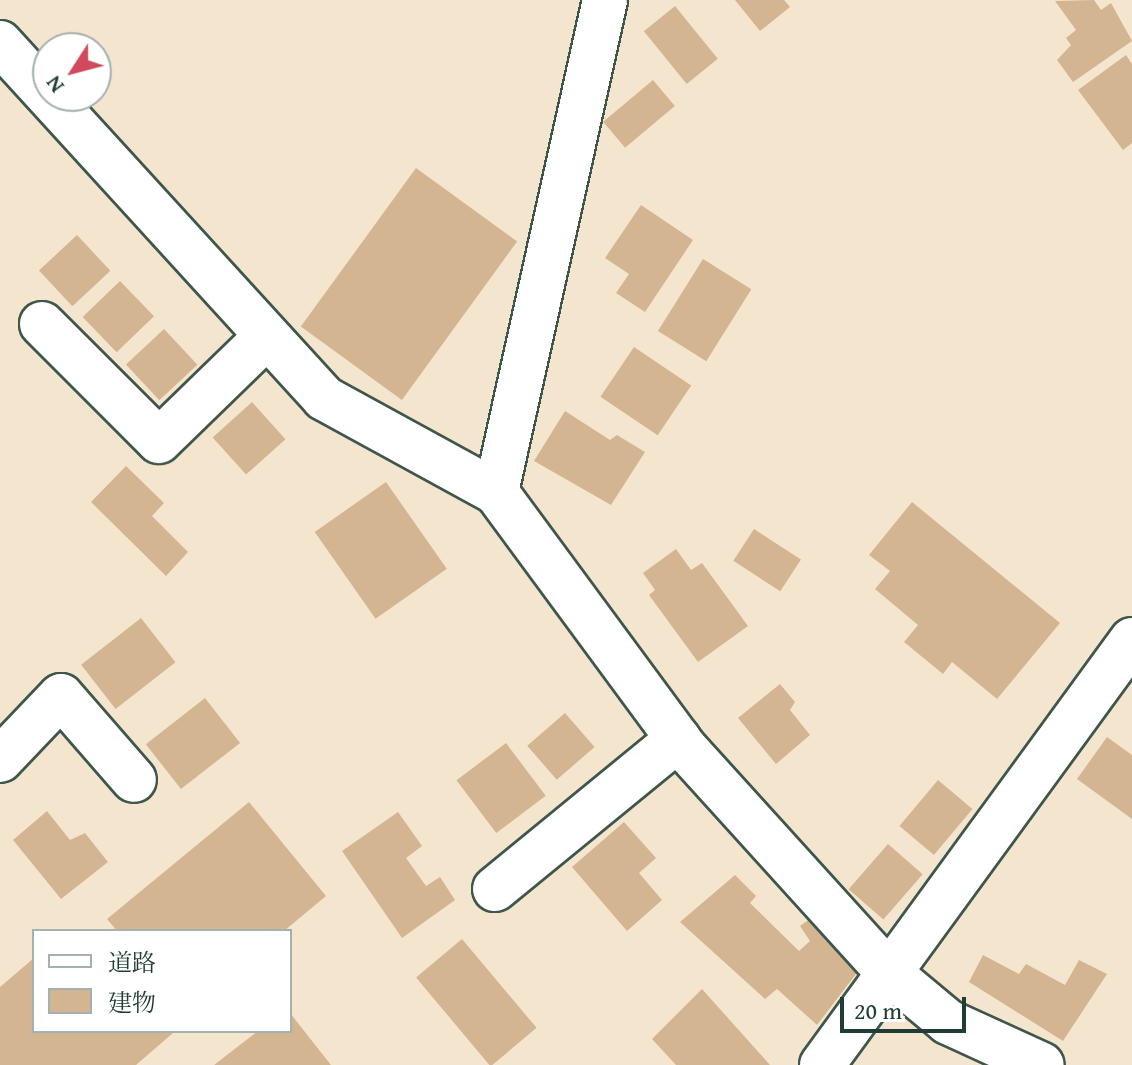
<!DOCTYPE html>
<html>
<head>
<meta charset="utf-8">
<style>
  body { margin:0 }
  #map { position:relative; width:1132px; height:1065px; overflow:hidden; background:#f4e6ce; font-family:"Gentium Book Plus","Noto Serif JP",serif }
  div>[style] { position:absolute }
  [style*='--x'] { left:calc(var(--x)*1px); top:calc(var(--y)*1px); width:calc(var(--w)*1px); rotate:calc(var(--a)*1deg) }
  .building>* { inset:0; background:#d4b591; transform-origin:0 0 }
  .roads { filter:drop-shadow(2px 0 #3f564b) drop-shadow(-2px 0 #3f564b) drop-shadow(0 2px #3f564b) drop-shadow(0 -2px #3f564b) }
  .minor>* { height:44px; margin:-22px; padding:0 22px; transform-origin:22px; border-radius:22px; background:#fff }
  span { translate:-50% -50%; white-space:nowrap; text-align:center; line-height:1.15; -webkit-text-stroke:6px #fff; paint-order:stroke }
  .legend { position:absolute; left:32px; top:929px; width:260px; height:104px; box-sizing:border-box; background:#fff; border:2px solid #a5b1ae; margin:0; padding:10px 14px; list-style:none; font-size:24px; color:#1f3d34 }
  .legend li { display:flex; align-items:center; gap:16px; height:40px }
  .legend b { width:40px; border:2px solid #a5b1ae }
  .north { position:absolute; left:32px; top:32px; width:80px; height:80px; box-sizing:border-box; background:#fff; border:2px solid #a5b1ae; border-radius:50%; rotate:234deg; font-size:22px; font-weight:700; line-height:32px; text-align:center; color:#1f3d34 }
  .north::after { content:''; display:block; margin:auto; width:28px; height:36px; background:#d1495b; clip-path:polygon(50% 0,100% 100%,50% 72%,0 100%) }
  .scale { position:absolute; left:840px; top:997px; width:126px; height:36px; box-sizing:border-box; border:4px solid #1f3d34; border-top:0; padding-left:10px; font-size:24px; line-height:28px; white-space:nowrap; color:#1f3d34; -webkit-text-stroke:6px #fff; paint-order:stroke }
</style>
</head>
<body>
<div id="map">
  <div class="building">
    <i style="clip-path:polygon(735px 0,784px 0,790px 7px,760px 31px)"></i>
    <i style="clip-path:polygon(1094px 0,1101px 10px,1111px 3px,1132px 41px,1073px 82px,1057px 60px,1071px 45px,1066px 38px,1076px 30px,1055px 1px)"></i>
    <i style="left:675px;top:6px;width:68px;height:40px;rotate:51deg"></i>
    <i style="clip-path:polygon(1126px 55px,1132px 64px,1132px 143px,1123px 150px,1078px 90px)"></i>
    <i style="left:653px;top:80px;width:34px;height:65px;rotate:50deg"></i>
    <i style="left:416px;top:168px;width:125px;height:196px;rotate:36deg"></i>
    <i style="clip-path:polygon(641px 205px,693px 240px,645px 312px,616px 293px,629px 274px,605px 258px)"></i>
    <i style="left:77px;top:235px;width:49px;height:52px;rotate:47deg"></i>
    <i style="left:703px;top:259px;width:57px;height:85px;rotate:32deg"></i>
    <i style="left:120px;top:281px;width:49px;height:52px;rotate:46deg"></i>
    <i style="left:164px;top:329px;width:49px;height:52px;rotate:47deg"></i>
    <i style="left:634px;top:347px;width:69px;height:60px;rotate:34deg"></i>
    <i style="left:252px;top:402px;width:50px;height:53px;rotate:48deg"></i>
    <i style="clip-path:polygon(565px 411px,610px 440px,617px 435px,645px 452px,611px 505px,534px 461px)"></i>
    <i style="clip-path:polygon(126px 466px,164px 503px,152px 516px,188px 552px,166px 576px,91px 502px)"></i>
    <i style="left:386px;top:482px;width:106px;height:87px;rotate:55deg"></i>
    <i style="clip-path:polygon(912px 502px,1060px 623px,997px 699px,952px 662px,943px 674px,904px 642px,918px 625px,875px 589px,890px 571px,869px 555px)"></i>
    <i style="left:754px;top:529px;width:56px;height:38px;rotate:33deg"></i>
    <i style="clip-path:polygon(676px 549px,691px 570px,702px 563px,748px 626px,698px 662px,649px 595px,655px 590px,643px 573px)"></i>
    <i style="left:141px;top:618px;width:56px;height:76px;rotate:52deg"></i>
    <i style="clip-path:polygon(780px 684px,795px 702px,790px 710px,810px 735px,776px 764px,738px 718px)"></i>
    <i style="left:205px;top:698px;width:57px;height:75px;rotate:52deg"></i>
    <i style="left:565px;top:713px;width:45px;height:50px;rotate:49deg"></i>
    <i style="clip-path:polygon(1107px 737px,1132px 755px,1132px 819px,1077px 779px)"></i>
    <i style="left:506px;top:743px;width:66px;height:62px;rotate:53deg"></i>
    <i style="left:938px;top:780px;width:45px;height:60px;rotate:40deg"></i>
    <i style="clip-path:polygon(249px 802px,326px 896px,284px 931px,117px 931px,107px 919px)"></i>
    <i style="clip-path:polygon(47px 811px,70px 840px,85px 833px,108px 862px,61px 899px,13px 840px)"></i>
    <i style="clip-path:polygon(398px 812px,422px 846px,406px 858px,426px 886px,440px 877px,455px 900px,402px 938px,342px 851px)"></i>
    <i style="clip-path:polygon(624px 822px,656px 858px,639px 873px,662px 900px,627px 931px,572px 867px)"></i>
    <i style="left:888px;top:844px;width:46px;height:60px;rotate:41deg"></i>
    <i style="clip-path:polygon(735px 875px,756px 896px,750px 903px,799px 951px,810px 941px,800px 926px,814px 916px,859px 970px,817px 1025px,777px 989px,765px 999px,680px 922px)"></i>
    <i style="left:462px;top:939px;width:116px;height:60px;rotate:50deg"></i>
    <i style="clip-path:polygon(983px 955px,1019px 974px,1026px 964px,1065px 985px,1079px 960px,1107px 974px,1063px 1041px,969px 982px)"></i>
    <i style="clip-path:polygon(34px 958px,34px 1031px,173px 1033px,136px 1065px,0 1065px,0 987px)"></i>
    <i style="clip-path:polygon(702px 989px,770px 1065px,676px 1065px,652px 1039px)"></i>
    <i style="clip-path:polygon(290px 1013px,331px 1065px,214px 1065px,258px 1031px,290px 1031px)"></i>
  </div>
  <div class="roads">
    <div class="minor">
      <i style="--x:0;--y:43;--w:481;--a:47.6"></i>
      <i style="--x:324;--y:398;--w:196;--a:28.7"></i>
      <i style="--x:496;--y:492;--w:315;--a:53.6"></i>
      <i style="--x:683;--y:746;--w:305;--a:47.8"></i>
      <i style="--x:888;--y:972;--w:78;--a:39.8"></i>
      <i style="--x:948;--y:1022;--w:103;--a:24.6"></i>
      <i style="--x:42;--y:324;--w:165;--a:45"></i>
      <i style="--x:159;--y:441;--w:149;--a:-44.2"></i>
      <i style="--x:496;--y:492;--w:504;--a:-77.51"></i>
      <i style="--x:0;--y:760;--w:88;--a:-46.4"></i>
      <i style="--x:61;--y:696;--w:111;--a:49"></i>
      <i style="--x:495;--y:889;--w:237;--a:-39.3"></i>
      <i style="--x:822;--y:1065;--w:526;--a:-53.89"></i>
    </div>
  </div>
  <ul class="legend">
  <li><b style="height:10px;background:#fff"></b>道路</li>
  <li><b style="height:22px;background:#d4b591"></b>建物</li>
  </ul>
  <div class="north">N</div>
  <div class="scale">20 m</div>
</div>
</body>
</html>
